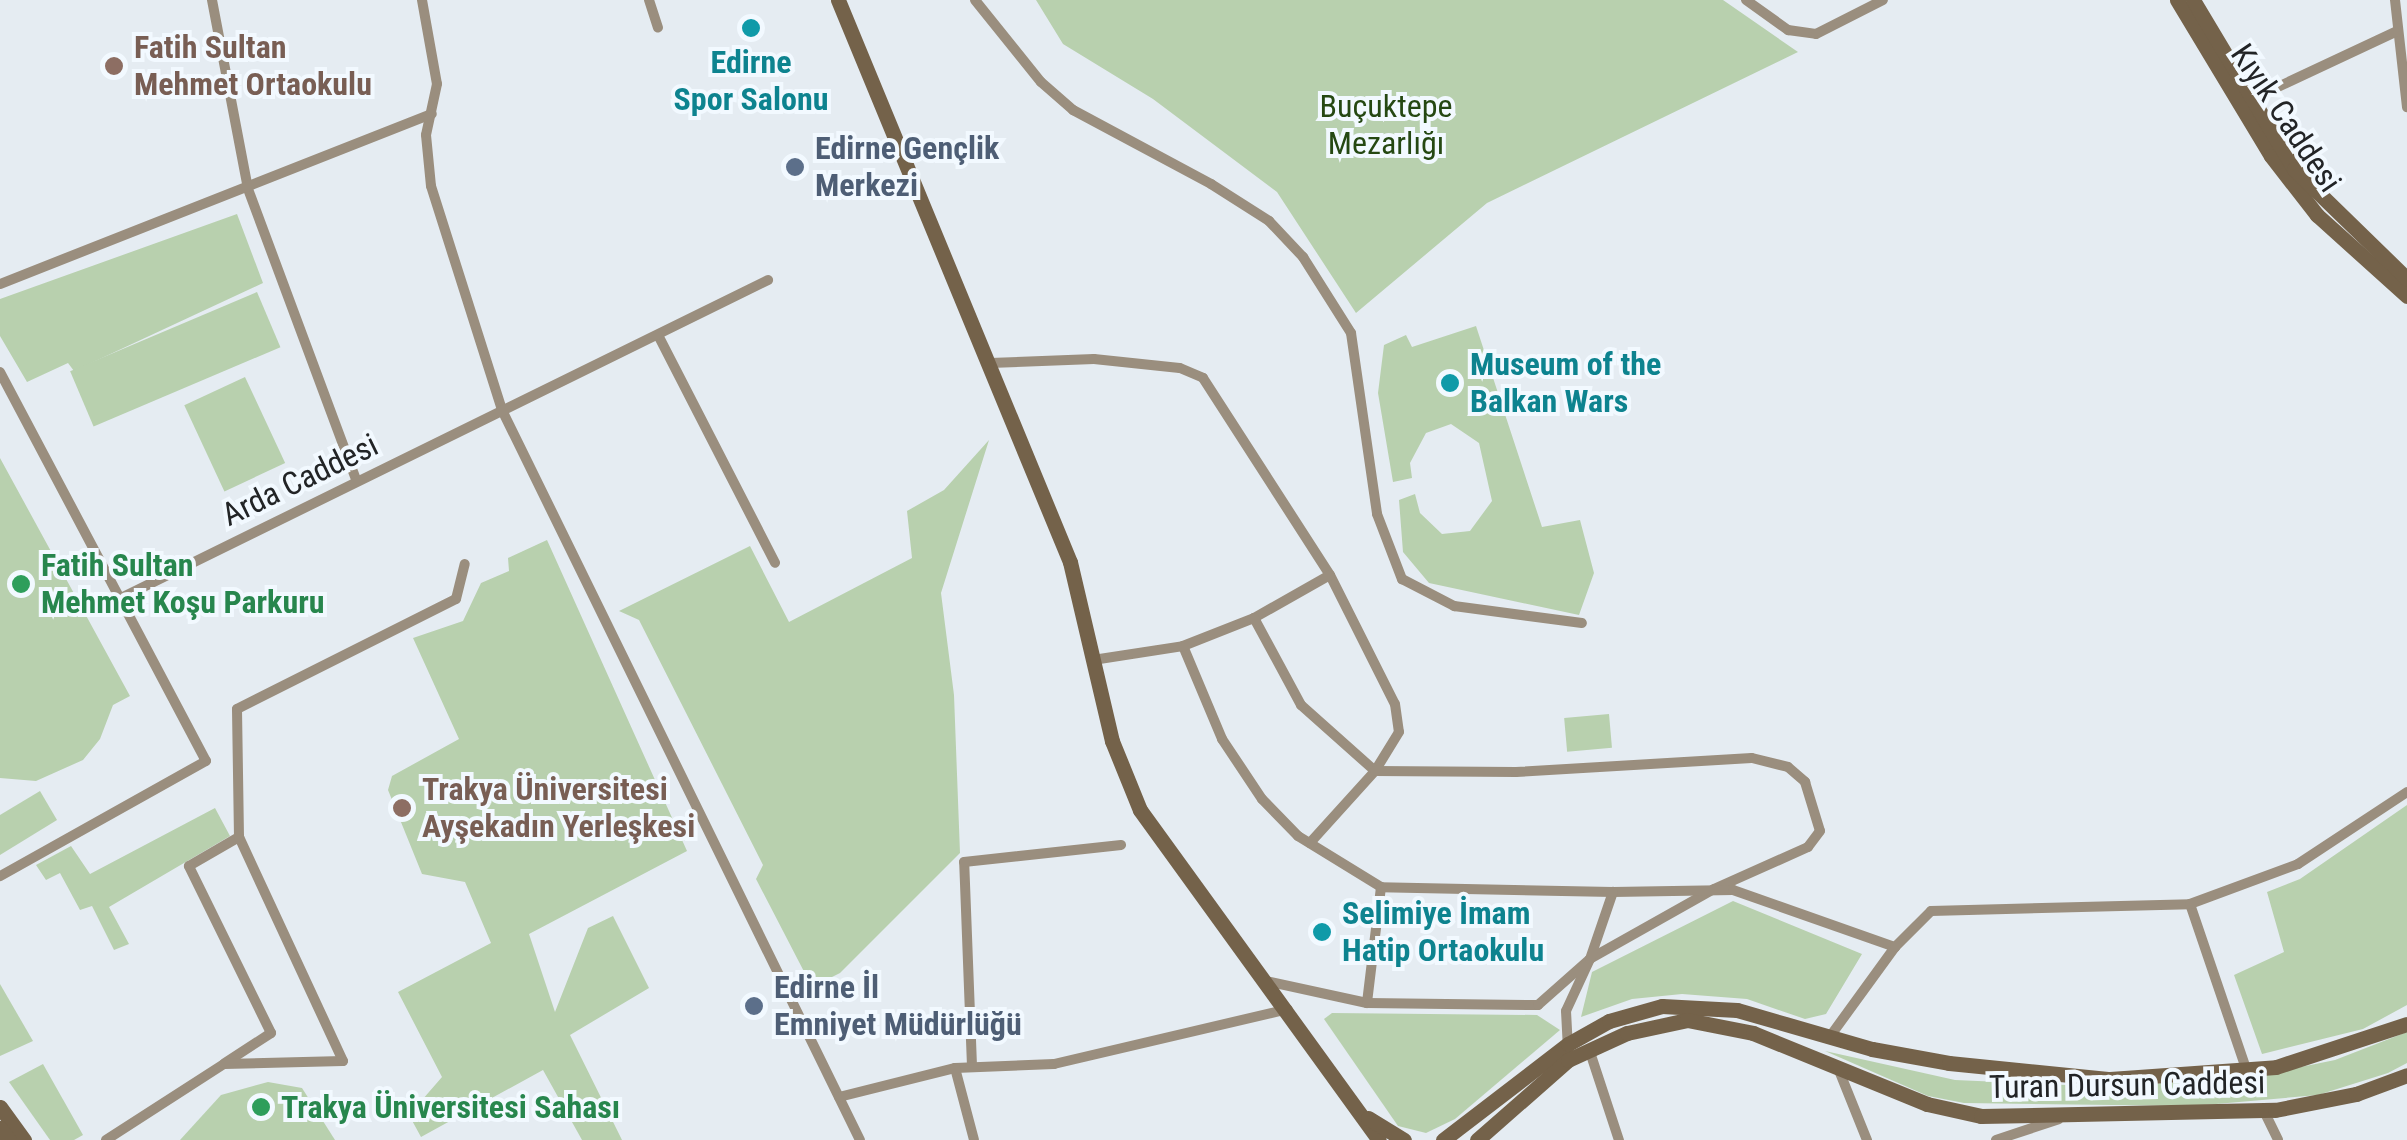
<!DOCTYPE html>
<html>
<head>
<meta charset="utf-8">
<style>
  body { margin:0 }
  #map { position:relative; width:2407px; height:1140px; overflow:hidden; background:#e5ecf2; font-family:"Roboto Condensed",sans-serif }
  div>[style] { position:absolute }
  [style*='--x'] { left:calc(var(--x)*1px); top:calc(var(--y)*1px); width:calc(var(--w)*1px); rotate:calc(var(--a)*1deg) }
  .green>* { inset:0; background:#b8d0ae; transform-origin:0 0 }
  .street>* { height:10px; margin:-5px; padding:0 5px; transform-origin:5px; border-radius:5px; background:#9a8e7e }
  .secondary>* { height:15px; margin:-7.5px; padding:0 7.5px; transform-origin:7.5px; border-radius:7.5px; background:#74624a }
  .dots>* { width:28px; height:28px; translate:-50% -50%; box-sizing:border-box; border:5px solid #f2f9ff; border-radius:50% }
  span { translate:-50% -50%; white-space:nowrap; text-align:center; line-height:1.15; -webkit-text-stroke:8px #f2f9ff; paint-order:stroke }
  .education-label { font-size:32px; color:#785e54; font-weight:700 }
  .left { translate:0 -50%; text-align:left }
  .culture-label { font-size:32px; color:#0d838f; font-weight:700 }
  .park-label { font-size:32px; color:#254812 }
  .street-label { font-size:32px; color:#222426 }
  .service-label { font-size:32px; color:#4e5e75; font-weight:700 }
  .leisure-label { font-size:32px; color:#27864d; font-weight:700 }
</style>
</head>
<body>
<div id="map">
  <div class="green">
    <i style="clip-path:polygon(1036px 0,1723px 0,1798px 52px,1487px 203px,1356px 313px,1277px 192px,1153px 99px,1063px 44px)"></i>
    <i style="clip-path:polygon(237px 214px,263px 283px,74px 371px,68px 363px,27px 382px,0 336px,0 299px)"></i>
    <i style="left:257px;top:292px;width:60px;height:203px;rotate:67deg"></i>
    <i style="clip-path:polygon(1476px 326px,1542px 527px,1580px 520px,1594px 573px,1579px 615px,1429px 583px,1403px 552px,1399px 500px,1415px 494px,1420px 513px,1442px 534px,1470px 531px,1492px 501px,1479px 443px,1451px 424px,1426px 433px,1410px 463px,1412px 478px,1393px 482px,1378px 393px,1384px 345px,1406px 335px,1412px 347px)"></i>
    <i style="left:245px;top:377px;width:95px;height:67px;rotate:65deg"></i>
    <i style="clip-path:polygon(989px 440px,941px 593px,954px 695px,960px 853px,840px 973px,812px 987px,756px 879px,763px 865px,639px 620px,619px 611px,750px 546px,789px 622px,912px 558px,907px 511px,944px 490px)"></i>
    <i style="clip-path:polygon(0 458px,130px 696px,113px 705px,100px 739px,83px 760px,36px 781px,0 778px)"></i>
    <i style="clip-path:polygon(547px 540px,687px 851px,529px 934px,555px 1012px,588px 928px,613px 916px,649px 988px,570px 1035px,622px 1140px,582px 1140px,543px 1070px,421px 1137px,409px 1115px,442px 1077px,398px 992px,491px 943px,465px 882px,422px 874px,388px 790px,392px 776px,459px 739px,413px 638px,463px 621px,481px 583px,509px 571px,508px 558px)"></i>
    <i style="left:1609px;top:714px;width:34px;height:45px;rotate:85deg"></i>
    <i style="clip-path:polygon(40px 791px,57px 820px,0 855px,0 815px)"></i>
    <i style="clip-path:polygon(2407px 805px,2407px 1005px,2363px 1029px,2262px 1054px,2234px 975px,2284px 952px,2267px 892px,2300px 879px)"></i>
    <i style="clip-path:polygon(215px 808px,230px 836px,109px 907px,129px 944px,114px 950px,92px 906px,80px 910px,60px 873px,46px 880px,36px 865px,71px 846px,90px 874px)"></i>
    <i style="clip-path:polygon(1733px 901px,1862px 954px,1826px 1014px,1805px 1019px,1747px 999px,1682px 994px,1632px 999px,1581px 1017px,1592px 972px)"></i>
    <i style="clip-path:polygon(0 984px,33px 1041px,0 1056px)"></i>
    <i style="clip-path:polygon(1332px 1013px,1537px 1015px,1560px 1030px,1455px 1119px,1426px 1133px,1398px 1126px,1324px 1019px)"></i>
    <i style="clip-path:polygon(2407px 1032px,2407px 1063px,2388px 1073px,2318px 1095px,2193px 1106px,1964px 1103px,1928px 1096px,1825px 1051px,1955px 1080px,2111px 1087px,2257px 1076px,2335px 1060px)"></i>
    <i style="clip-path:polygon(43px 1064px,83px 1135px,74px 1140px,50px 1140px,9px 1082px)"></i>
    <i style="clip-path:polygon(268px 1082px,302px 1088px,335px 1140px,180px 1140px,221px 1095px)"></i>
  </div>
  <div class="street">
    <i style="--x:212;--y:0;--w:192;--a:79.2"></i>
    <i style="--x:248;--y:189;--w:309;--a:69.6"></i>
    <i style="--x:422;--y:0;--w:85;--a:79.9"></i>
    <i style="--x:437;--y:84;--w:52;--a:102.2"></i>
    <i style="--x:426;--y:135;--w:51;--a:84.4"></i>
    <i style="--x:431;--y:186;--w:235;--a:72.4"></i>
    <i style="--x:502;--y:410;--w:813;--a:63.88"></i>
    <i style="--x:649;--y:0;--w:29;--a:72"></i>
    <i style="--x:975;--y:0;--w:105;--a:51.2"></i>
    <i style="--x:1041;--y:82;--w:43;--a:41.2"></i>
    <i style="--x:1073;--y:110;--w:157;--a:28.2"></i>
    <i style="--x:1211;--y:184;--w:69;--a:32.5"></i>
    <i style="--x:1269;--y:221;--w:50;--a:46.6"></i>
    <i style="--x:1303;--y:257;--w:90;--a:57.7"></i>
    <i style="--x:1351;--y:333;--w:183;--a:81.8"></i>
    <i style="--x:1377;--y:514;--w:70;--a:69"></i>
    <i style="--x:1402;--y:579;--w:59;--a:27.4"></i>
    <i style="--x:1454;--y:606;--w:129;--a:7.6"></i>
    <i style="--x:1746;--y:0;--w:52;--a:35.5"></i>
    <i style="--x:1788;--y:30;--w:28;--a:8"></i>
    <i style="--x:1816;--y:34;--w:75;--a:-26.9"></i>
    <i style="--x:2395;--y:0;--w:108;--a:83.6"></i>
    <i style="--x:2250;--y:100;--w:160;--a:-25.1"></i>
    <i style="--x:0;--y:284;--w:464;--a:-21.5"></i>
    <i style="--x:658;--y:335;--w:256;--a:62.8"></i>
    <i style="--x:990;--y:363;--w:104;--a:-2.2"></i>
    <i style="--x:1094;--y:359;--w:86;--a:6"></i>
    <i style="--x:1180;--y:368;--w:25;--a:23"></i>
    <i style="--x:1203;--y:378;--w:234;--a:57.2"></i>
    <i style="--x:1330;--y:575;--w:144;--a:63.3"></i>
    <i style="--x:1395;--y:704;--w:28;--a:82"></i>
    <i style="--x:1399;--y:732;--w:46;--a:121.6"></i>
    <i style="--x:0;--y:372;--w:440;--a:62.1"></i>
    <i style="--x:206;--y:761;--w:236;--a:150.8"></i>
    <i style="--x:121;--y:598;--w:721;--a:-26.17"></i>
    <i style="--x:1254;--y:618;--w:87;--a:-29.5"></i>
    <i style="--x:1183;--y:646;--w:101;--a:67.2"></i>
    <i style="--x:1222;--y:739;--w:72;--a:56.3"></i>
    <i style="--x:1262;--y:799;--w:52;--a:45.8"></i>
    <i style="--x:1298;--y:836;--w:97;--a:31.6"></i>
    <i style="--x:1381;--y:887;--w:117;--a:96.9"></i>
    <i style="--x:1367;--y:1003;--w:103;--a:-167.7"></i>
    <i style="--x:1093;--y:660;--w:91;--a:-8.8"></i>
    <i style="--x:1183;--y:646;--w:76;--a:-21.5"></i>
    <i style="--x:1254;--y:618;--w:99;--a:61.6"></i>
    <i style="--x:1301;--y:705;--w:99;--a:41.7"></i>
    <i style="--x:1375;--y:771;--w:97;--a:132.1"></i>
    <i style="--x:1375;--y:771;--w:141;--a:0.4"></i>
    <i style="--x:1516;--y:772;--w:236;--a:-3.4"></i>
    <i style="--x:1752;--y:758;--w:37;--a:14"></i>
    <i style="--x:1788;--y:767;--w:23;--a:41"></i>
    <i style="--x:1805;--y:782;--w:51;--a:73"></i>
    <i style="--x:1820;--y:831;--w:20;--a:127"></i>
    <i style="--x:1808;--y:847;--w:103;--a:155.9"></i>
    <i style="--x:1714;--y:889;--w:142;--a:150.6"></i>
    <i style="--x:1590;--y:959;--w:57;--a:114.8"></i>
    <i style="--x:1566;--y:1011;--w:33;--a:87"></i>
    <i style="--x:1613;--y:892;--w:120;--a:-1"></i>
    <i style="--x:1733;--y:890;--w:172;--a:19.4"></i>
    <i style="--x:1895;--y:947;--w:112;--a:126"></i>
    <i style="--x:2190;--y:904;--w:176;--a:71.2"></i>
    <i style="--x:1895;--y:947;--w:51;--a:-45"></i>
    <i style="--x:1931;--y:911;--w:259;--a:-1.5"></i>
    <i style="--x:2190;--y:904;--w:115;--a:-20.3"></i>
    <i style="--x:2298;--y:864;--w:131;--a:-33.4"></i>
    <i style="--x:1367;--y:1003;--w:171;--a:0.7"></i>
    <i style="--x:1538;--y:1005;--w:69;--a:-41.5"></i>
    <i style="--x:1590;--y:959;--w:71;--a:-71.1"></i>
    <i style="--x:1613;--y:892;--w:232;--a:-178.8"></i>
    <i style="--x:1589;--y:1049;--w:96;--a:71.8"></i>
    <i style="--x:225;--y:1063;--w:55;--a:-33.1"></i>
    <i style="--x:271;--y:1033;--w:186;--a:-116.2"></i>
    <i style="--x:189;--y:866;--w:58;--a:-30.1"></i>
    <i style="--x:972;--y:1066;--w:204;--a:-92.2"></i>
    <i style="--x:964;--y:862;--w:158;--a:-6.2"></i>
    <i style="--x:955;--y:1068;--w:99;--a:-2.3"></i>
    <i style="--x:1054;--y:1064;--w:240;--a:-13.2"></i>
    <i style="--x:1838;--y:1068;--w:78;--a:68.1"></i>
    <i style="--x:839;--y:1097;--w:120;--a:-14"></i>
    <i style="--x:955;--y:1068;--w:74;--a:75.2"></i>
    <i style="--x:2264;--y:1111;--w:32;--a:64"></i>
    <i style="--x:106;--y:1140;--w:140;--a:-32.8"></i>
    <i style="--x:224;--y:1064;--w:119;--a:-1.4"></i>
    <i style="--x:343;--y:1061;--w:247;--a:-114.9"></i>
    <i style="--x:239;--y:837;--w:128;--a:-90.9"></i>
    <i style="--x:237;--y:709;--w:245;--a:-26.7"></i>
    <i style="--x:456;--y:599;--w:36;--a:-76"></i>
    <i style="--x:1996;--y:1140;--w:66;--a:-18.4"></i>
  </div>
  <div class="secondary">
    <i style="--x:838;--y:0;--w:608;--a:67.57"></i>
    <i style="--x:1070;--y:562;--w:184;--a:76.8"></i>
    <i style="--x:1112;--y:741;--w:74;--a:67.9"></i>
    <i style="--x:1140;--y:810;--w:407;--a:54.1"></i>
    <i style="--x:2177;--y:0;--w:182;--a:58.9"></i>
    <i style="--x:2271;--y:156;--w:75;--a:52.1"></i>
    <i style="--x:2317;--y:215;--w:121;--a:42"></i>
    <i style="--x:2193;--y:0;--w:197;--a:59.1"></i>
    <i style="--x:2294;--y:169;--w:158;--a:44.2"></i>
    <i style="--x:0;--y:1107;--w:41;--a:54"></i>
    <i style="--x:1368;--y:1118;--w:42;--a:31.4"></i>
    <i style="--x:0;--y:1128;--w:15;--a:53"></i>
    <i style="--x:1443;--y:1140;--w:158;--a:-37.5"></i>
    <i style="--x:1568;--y:1044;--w:47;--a:-29.3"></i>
    <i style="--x:1609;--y:1021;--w:55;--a:-15.8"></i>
    <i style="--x:1662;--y:1006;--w:75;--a:3.1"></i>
    <i style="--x:1737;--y:1010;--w:141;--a:16.1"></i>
    <i style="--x:1872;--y:1049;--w:78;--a:10.3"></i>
    <i style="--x:1949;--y:1063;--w:162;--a:5.7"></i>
    <i style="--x:2110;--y:1079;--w:166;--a:-4.1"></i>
    <i style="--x:2276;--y:1067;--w:138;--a:-18.2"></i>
    <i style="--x:1477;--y:1140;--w:121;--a:-41.3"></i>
    <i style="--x:1568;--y:1060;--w:65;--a:-24.6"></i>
    <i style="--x:1627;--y:1033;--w:61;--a:-12.2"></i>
    <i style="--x:1687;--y:1020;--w:67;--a:11.1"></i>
    <i style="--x:1753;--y:1033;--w:188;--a:22.2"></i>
    <i style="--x:1927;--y:1104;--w:55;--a:12.5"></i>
    <i style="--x:1981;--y:1116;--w:294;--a:-1.2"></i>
    <i style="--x:2275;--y:1110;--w:83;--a:-11.2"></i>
    <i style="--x:2356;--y:1094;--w:54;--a:-20.4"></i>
  </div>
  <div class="dots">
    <i style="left:751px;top:28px;background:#0f9aa8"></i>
    <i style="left:114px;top:66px;background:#8d6e63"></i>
    <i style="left:795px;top:167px;background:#5c6f8a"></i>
    <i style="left:1450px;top:383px;background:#0f9aa8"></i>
    <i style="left:21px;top:584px;background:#2e9e5b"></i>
    <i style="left:402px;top:808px;background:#8d6e63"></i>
    <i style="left:1322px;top:932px;background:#0f9aa8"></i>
    <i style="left:754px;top:1006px;background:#5c6f8a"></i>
    <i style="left:261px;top:1107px;background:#2e9e5b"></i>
  </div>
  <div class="education-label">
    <span class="left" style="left:134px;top:66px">Fatih Sultan<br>Mehmet Ortaokulu</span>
    <span class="left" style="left:422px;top:808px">Trakya Üniversitesi<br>Ayşekadın Yerleşkesi</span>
  </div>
  <div class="culture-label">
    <span style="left:751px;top:81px">Edirne<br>Spor Salonu</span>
    <span class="left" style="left:1470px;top:383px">Museum of the<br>Balkan Wars</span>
    <span class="left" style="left:1342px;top:932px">Selimiye İmam<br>Hatip Ortaokulu</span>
  </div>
  <div class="park-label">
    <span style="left:1386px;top:125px">Buçuktepe<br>Mezarlığı</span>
  </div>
  <div class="street-label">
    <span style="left:2286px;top:118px;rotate:56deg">Kıyık Caddesi</span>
    <span style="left:300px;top:480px;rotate:-26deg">Arda Caddesi</span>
    <span style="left:2127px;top:1085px;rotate:-1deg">Turan Dursun Caddesi</span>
  </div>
  <div class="service-label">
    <span class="left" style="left:815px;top:167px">Edirne Gençlik<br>Merkezi</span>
    <span class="left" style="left:774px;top:1006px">Edirne İl<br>Emniyet Müdürlüğü</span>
  </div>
  <div class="leisure-label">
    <span class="left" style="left:41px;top:584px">Fatih Sultan<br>Mehmet Koşu Parkuru</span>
    <span class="left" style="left:281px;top:1107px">Trakya Üniversitesi Sahası</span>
  </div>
</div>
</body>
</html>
